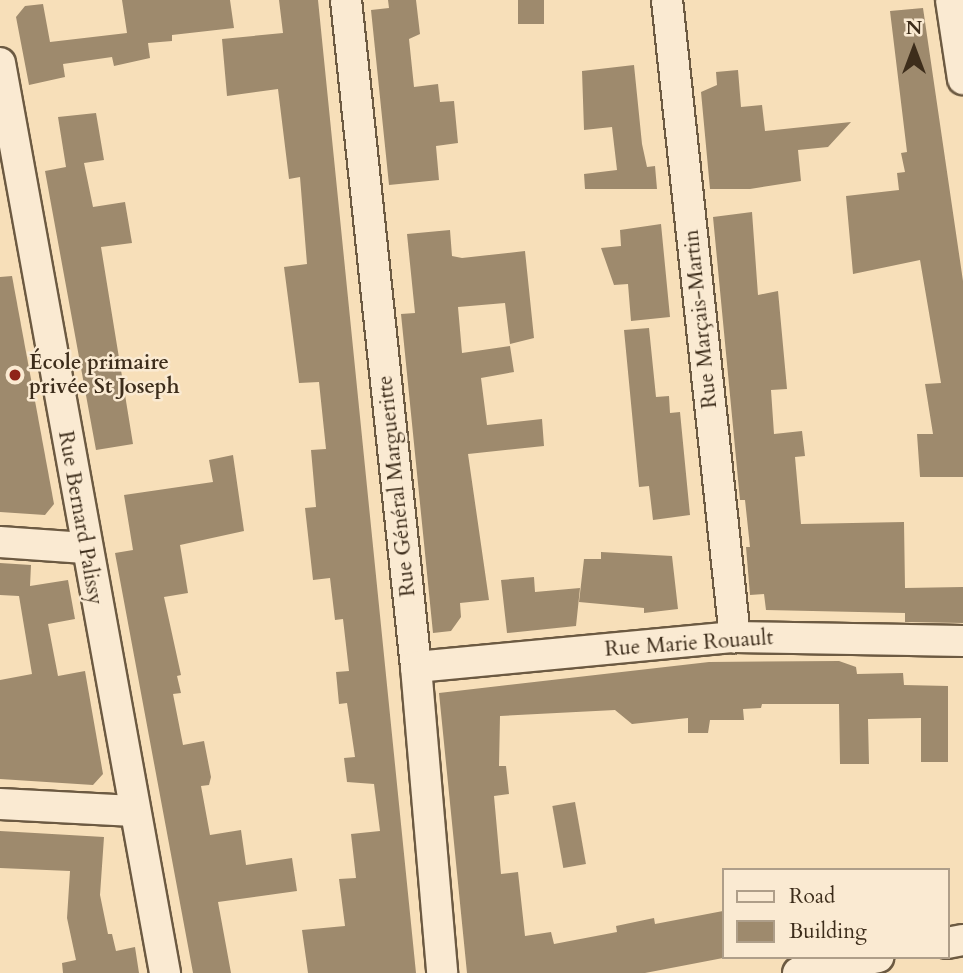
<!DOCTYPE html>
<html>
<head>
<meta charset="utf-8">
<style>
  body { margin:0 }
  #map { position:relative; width:963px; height:973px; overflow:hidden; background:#f7dfb9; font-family:Cardo,serif }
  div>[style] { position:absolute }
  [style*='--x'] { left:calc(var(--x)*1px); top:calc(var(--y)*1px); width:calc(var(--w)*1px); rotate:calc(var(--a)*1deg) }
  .building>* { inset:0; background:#9e8a6d; transform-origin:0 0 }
  .roads { filter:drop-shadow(2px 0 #6c5a42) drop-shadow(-2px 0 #6c5a42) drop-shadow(0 2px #6c5a42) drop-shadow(0 -2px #6c5a42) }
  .minor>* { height:30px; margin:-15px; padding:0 15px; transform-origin:15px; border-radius:15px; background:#faead2 }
  .dots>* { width:19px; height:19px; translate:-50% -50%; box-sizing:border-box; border:4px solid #faead2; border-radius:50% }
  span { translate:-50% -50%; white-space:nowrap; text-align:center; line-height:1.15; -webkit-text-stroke:5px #faead2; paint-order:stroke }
  .street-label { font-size:21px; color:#3d2d1b }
  .poi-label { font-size:21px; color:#3d2d1b; font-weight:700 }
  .left { translate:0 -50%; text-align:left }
  .legend { position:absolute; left:722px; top:868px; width:228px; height:91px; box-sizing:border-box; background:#faead2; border:2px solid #ae9e89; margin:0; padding:9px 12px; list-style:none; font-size:21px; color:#3d2d1b }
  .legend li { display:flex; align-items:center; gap:14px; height:35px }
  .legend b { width:35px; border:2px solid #ae9e89 }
  .north { position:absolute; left:879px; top:14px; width:70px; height:70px; -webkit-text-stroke:5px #faead2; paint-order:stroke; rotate:0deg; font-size:19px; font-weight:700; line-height:28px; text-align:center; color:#3d2d1b }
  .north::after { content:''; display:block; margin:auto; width:24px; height:32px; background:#3d2d1b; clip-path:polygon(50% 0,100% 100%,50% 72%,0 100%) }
</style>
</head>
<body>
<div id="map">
  <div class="building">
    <i style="clip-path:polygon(122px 0,230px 0,234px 28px,172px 35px,172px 41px,148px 43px,150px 58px,114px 66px,112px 57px,63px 64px,65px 77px,29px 85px,16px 17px,25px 6px,43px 4px,50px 42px,127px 33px)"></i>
    <i style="clip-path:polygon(279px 0,318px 0,416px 973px,308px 973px,302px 930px,345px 926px,339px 879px,356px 878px,351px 834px,380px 831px,374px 784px,347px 782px,344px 758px,355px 757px,347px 703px,339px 704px,336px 672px,349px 671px,343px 619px,335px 620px,330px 578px,313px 580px,305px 508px,316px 507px,311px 450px,326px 449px,319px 382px,299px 383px,284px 267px,307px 264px,300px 177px,289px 179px,278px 89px,227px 96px,222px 39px,283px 33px)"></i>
    <i style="clip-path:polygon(388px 0,416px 0,420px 34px,409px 39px,414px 87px,438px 84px,440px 102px,454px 101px,458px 143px,436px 146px,439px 180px,389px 185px,371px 10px,389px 8px)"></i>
    <i style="left:518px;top:0;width:26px;height:24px"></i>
    <i style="clip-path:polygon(923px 8px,963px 281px,963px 477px,920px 477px,917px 434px,933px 434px,925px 384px,941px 383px,920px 260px,853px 274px,846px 196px,899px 190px,897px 173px,905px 172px,901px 153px,907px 152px,890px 11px)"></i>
    <i style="clip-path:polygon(634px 65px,642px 144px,647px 167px,655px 166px,657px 189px,585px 189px,584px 174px,617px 170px,612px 127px,584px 130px,582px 71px)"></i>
    <i style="clip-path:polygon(738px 70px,741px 107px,762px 105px,765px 131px,851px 122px,828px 147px,798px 150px,801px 181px,750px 189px,710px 189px,701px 92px,717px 85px,716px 72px)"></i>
    <i style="clip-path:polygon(96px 113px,104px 160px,84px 163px,93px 207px,125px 202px,132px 243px,101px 247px,133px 444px,96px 450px,45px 171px,66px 167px,58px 117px)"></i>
    <i style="clip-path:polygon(752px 212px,758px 295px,778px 291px,787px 389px,771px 390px,774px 434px,802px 431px,805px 456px,795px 457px,801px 524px,904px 522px,905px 588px,963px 587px,963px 623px,905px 622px,905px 613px,766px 610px,764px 594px,750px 595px,746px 547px,750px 547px,745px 500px,740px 500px,713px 217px)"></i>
    <i style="clip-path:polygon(661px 224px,670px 317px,631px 321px,628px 284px,614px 285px,601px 248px,621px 246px,620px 230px)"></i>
    <i style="clip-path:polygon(450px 230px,452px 256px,462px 258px,525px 251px,534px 338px,510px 344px,505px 303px,458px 307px,462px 353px,510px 346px,514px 372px,481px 378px,487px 425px,542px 419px,544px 446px,468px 454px,489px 600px,460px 603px,461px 617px,451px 631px,433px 633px,401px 314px,415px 313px,407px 234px)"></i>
    <i style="clip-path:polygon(12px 276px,54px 504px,45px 515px,0 512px,0 277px)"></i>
    <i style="clip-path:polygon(649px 328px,656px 397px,669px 396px,670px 413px,680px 412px,690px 515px,653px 520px,649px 486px,639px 487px,624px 330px)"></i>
    <i style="clip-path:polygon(233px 455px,244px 531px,180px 545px,188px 593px,164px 597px,181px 675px,177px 676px,181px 693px,173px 694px,183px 745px,204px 741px,211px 777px,209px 785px,201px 786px,210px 835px,241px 830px,246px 865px,292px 858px,297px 891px,218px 902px,231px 973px,193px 973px,115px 553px,133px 550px,124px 495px,213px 482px,209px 460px)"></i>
    <i style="clip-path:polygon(601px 552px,672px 556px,678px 609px,644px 613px,644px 608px,579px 602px,584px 559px,601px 559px)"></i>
    <i style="clip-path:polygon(0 563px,31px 565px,30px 586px,68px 580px,75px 619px,48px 624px,58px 676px,85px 671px,103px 774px,93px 785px,0 779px,0 680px,32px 674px,19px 596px,0 595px)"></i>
    <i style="clip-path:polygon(534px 577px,535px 592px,580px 588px,576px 626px,507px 633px,501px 580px)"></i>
    <i style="clip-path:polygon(839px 661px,856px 667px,857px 674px,903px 673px,904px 685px,948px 686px,948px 762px,921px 762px,921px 718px,868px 719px,869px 764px,840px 764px,839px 704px,762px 704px,761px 708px,743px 709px,744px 720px,710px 720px,708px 733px,688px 733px,688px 718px,632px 724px,615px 710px,500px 716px,499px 766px,506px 766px,509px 794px,494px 796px,501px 874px,518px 872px,525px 936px,551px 932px,554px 944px,617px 932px,616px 926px,654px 918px,655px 924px,723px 911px,723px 958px,645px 973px,467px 973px,439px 693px,709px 662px)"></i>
    <i style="left:575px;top:802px;width:63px;height:23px;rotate:80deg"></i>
    <i style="clip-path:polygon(0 831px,104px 837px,100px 895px,108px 934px,112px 934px,116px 951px,135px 947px,139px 973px,63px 973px,62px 963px,76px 960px,67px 918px,70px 871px,0 868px)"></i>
  </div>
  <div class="roads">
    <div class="minor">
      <i style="--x:346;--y:0;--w:671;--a:84.01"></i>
      <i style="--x:416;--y:667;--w:307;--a:85.1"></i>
      <i style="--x:667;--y:0;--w:641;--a:83.91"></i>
      <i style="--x:951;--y:0;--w:80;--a:81.4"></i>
      <i style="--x:0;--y:63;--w:925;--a:79.72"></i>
      <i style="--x:0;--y:542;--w:85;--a:4"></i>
      <i style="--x:416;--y:667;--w:320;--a:-5.4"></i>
      <i style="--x:735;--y:637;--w:228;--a:1"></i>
      <i style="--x:0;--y:804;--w:134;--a:3"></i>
      <i style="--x:947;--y:943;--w:16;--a:-11"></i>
      <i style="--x:798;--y:973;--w:82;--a:-11.3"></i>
    </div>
  </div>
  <div class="dots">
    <i style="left:15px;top:375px;background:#8f2418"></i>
  </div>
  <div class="street-label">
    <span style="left:701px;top:319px;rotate:-96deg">Rue Marçais-Martin</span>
    <span style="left:397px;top:486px;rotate:-96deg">Rue Général Margueritte</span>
    <span style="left:80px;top:518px;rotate:80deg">Rue Bernard Palissy</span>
    <span style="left:689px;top:644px;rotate:-4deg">Rue Marie Rouault</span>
  </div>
  <div class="poi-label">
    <span class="left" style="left:29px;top:375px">École primaire<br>privée St Joseph</span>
  </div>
  <ul class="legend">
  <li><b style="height:9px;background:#faead2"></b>Road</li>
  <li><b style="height:19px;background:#9e8a6d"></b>Building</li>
  </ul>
  <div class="north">N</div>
</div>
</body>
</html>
